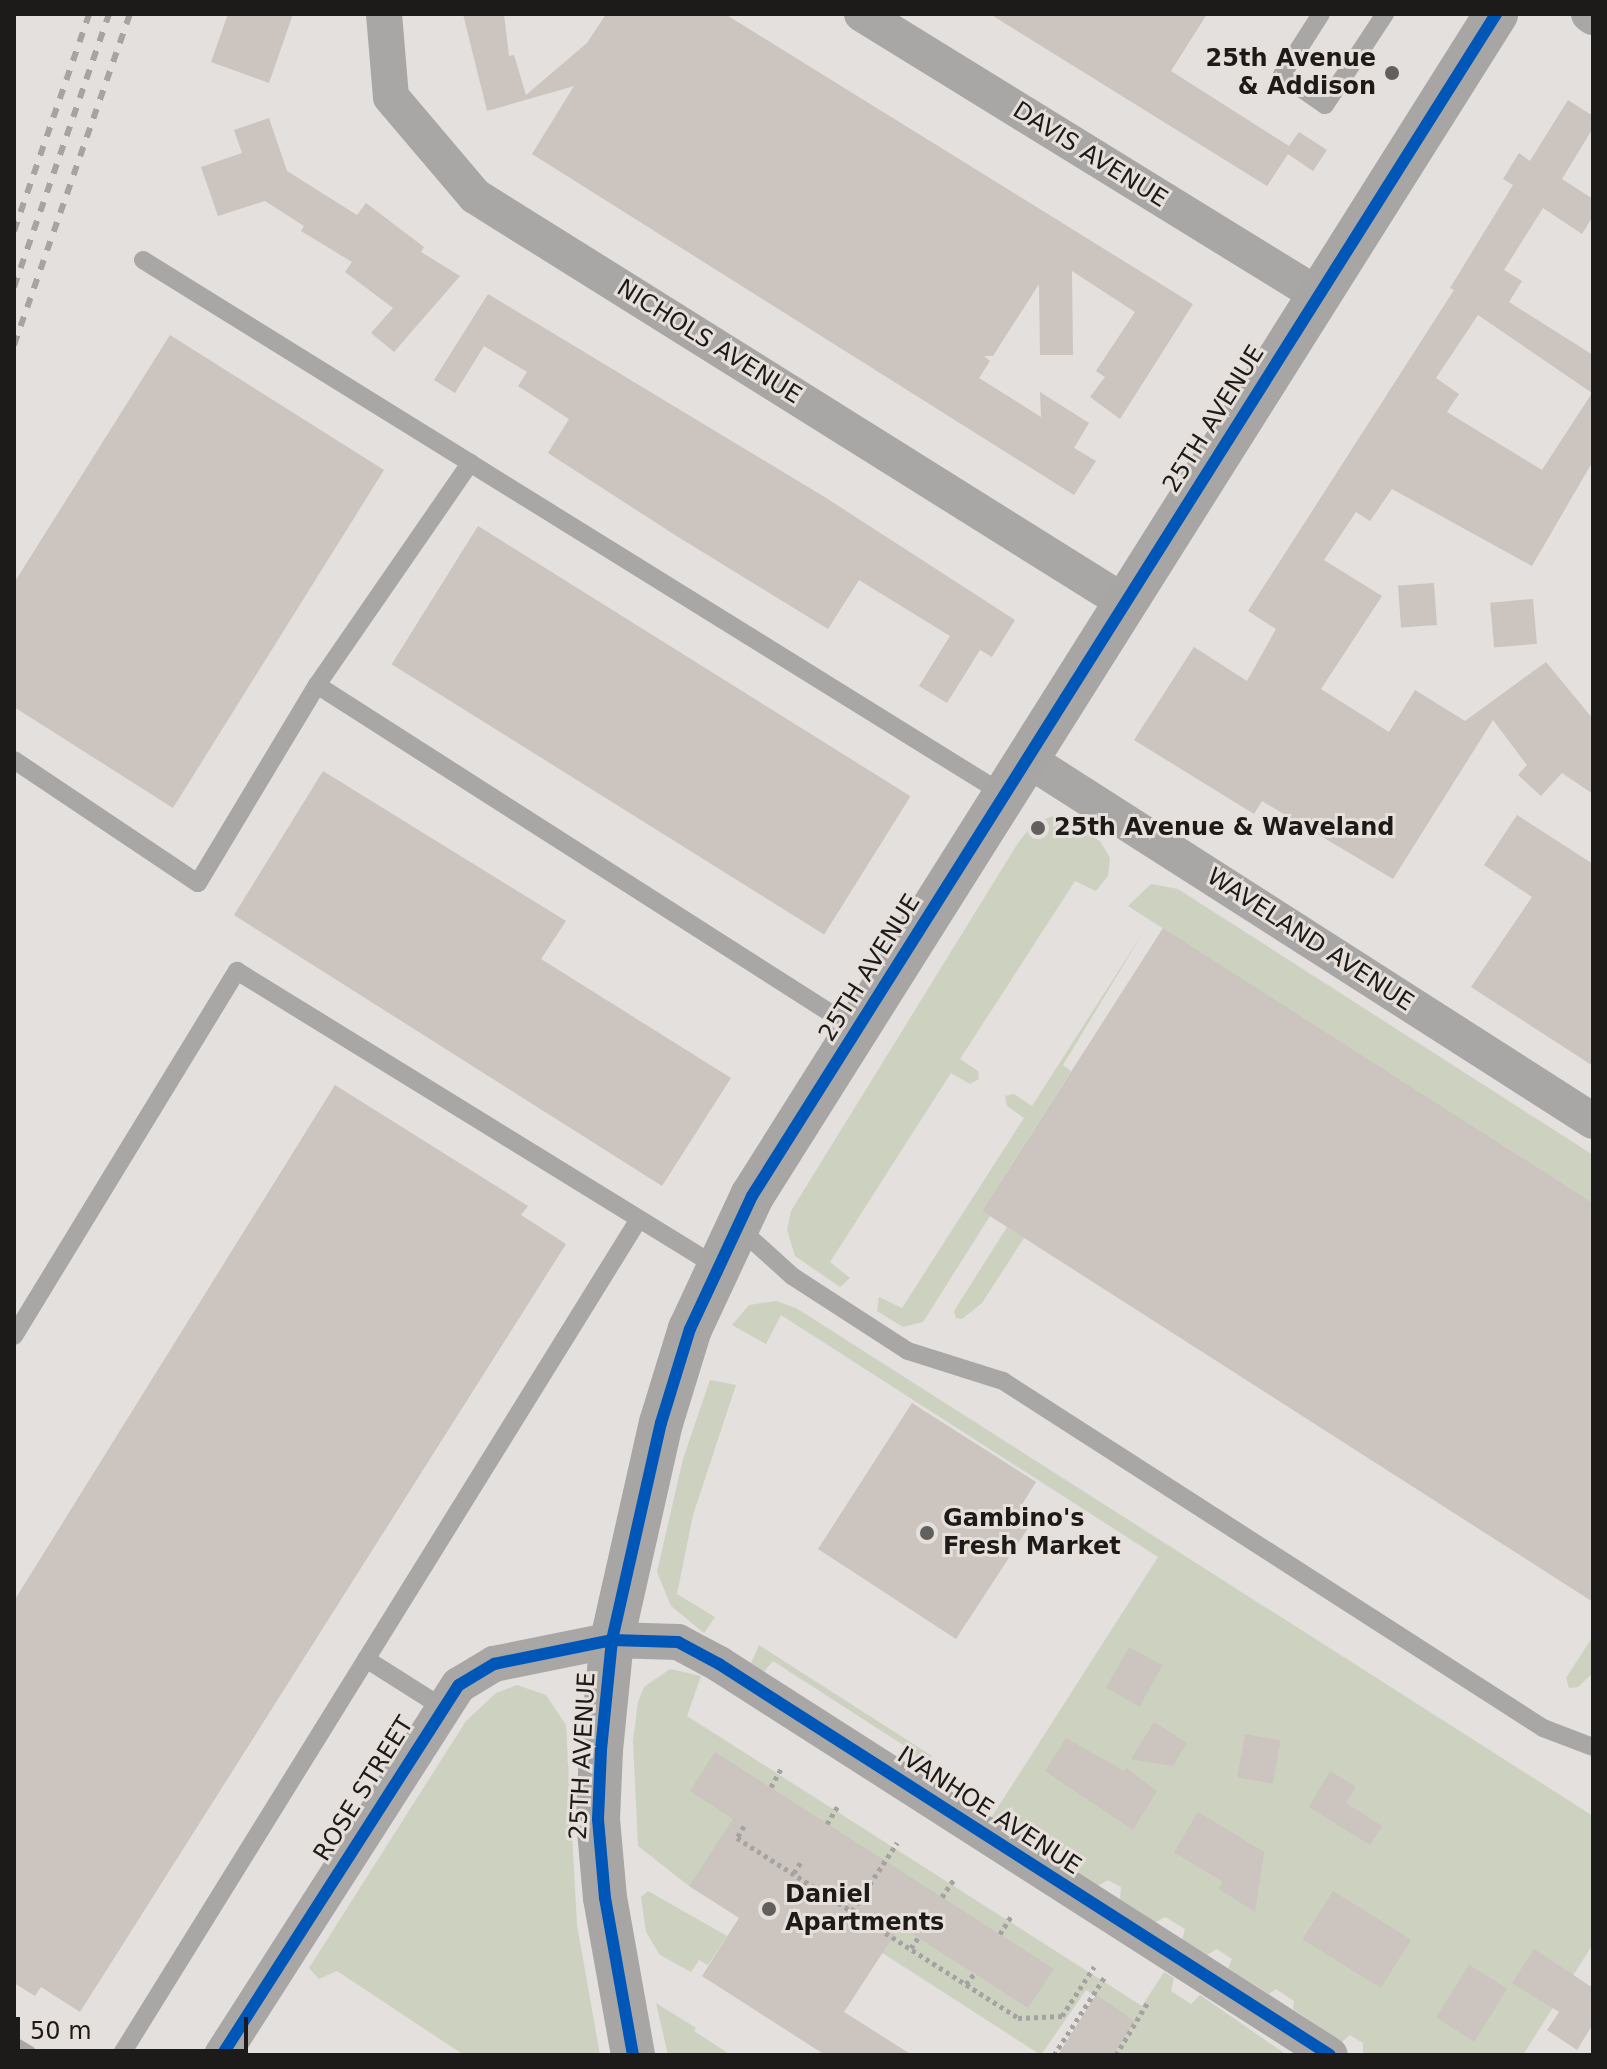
<!DOCTYPE html>
<html>
<head>
<meta charset="utf-8">
<style>
  body { margin:0 }
  #map { position:relative; width:1607px; height:2069px; overflow:hidden; background:#e3e0dd; font-family:"DejaVu Sans",sans-serif }
  div>[style] { position:absolute }
  [style*='--x'] { left:calc(var(--x)*1px); top:calc(var(--y)*1px); width:calc(var(--w)*1px); rotate:calc(var(--a)*1deg) }
  .green>* { inset:0; background:#ccd1c0 }
  .building>* { inset:0; background:#cbc4bf; transform-origin:0 0 }
  .path>* { height:5px; margin-top:-2.5px; transform-origin:0; background:repeating-linear-gradient(90deg,#a4a3a2 0 4px,transparent 0 8px) }
  .lane>* { height:18px; margin:-9px; padding:0 9px; transform-origin:9px; border-radius:9px; background:#a8a7a6 }
  .street>* { height:36px; margin:-18px; padding:0 18px; transform-origin:18px; border-radius:18px; background:#a8a7a6 }
  .secondary>* { height:44px; margin:-22px; padding:0 22px; transform-origin:22px; border-radius:22px; background:#a8a6a5 }
  .rail>* { height:6px; margin-top:-3px; transform-origin:0; background:repeating-linear-gradient(90deg,#a4a4a2 0 10px,transparent 0 20px) }
  .cycleway>* { height:12px; margin:-6px; padding:0 6px; transform-origin:6px; border-radius:6px; background:#0057b8 }
  .dots>* { width:22px; height:22px; translate:-50% -50%; box-sizing:border-box; border:4px solid #e6dfda; border-radius:50% }
  span { translate:-50% -50%; white-space:nowrap; text-align:center; line-height:1.15; -webkit-text-stroke:6px #e6dfda; paint-order:stroke }
  .poi-label { font-size:24px; color:#1d1b19; font-weight:700 }
  .right { translate:-100% -50%; text-align:right }
  .left { translate:0 -50%; text-align:left }
  .street-label { font-size:24px; color:#1d1b19 }
  .frame { position:absolute; inset:0; border:16px solid #1d1b19; pointer-events:none }
  .scale { position:absolute; left:16px; top:2017px; width:232px; height:36px; box-sizing:border-box; border:4px solid #1d1b19; border-top:0; padding-left:10px; font-size:24px; line-height:28px; white-space:nowrap; color:#1d1b19; -webkit-text-stroke:6px #e6dfda; paint-order:stroke }
</style>
</head>
<body>
<div id="map">
  <div class="green">
    <i style="clip-path:polygon(1053px 816px,1100px 841px,1110px 858px,1108px 876px,1096px 891px,1075px 881px,960px 1059px,978px 1071px,979px 1079px,970px 1084px,951px 1073px,830px 1262px,850px 1278px,840px 1287px,795px 1256px,787px 1230px,791px 1211px,1018px 843px,1033px 824px)"></i>
    <i style="clip-path:polygon(1151px 884px,1178px 889px,1593px 1155px,1593px 1203px,1128px 906px)"></i>
    <i style="clip-path:polygon(1144px 931px,1063px 1065px,1071px 1071px,982px 1211px,990px 1216px,923px 1322px,903px 1327px,877px 1311px,879px 1297px,902px 1308px,1024px 1118px,1007px 1106px,1005px 1096px,1014px 1094px,1032px 1106px)"></i>
    <i style="clip-path:polygon(1007px 1227px,1024px 1238px,982px 1303px,962px 1319px,956px 1318px,954px 1311px)"></i>
    <i style="clip-path:polygon(776px 1301px,796px 1308px,1593px 1816px,1593px 1944px,1523px 2055px,1363px 2055px,1363px 2043px,1350px 2035px,1342px 2042px,1293px 2009px,1294px 2001px,1276px 1989px,1269px 1994px,1228px 1968px,1232px 1959px,1217px 1949px,1207px 1955px,1182px 1940px,1185px 1929px,1165px 1917px,1154px 1923px,1120px 1899px,1121px 1887px,1108px 1880px,1097px 1886px,1063px 1864px,1064px 1852px,1048px 1843px,1038px 1847px,991px 1818px,1158px 1557px,781px 1315px,766px 1344px,732px 1325px,749px 1305px)"></i>
    <i style="clip-path:polygon(710px 1380px,736px 1385px,693px 1515px,677px 1594px,715px 1617px,704px 1633px,671px 1606px,657px 1572px,683px 1459px)"></i>
    <i style="clip-path:polygon(1593px 1636px,1593px 1673px,1578px 1687px,1569px 1688px,1566px 1678px)"></i>
    <i style="clip-path:polygon(759px 1645px,932px 1756px,918px 1771px,905px 1762px,911px 1750px,773px 1661px,764px 1672px,751px 1663px)"></i>
    <i style="clip-path:polygon(670px 1669px,701px 1676px,687px 1716px,1142px 2006px,1164px 1972px,1174px 1978px,1171px 1991px,1191px 2004px,1200px 1995px,1287px 2055px,1113px 2055px,1135px 2021px,1086px 1990px,1041px 2055px,716px 1846px,689px 1886px,638px 1846px,633px 1741px,638px 1702px,644px 1687px)"></i>
    <i style="clip-path:polygon(517px 1685px,546px 1695px,566px 1725px,577px 1925px,600px 2055px,464px 2055px,337px 1971px,319px 1979px,309px 1968px,466px 1721px,496px 1693px)"></i>
    <i style="clip-path:polygon(648px 1891px,727px 1936px,708px 1965px,699px 1960px,691px 1972px,660px 1955px,646px 1932px,641px 1897px)"></i>
    <i style="clip-path:polygon(656px 2003px,696px 2028px,694px 2031px,731px 2055px,668px 2055px)"></i>
  </div>
  <div class="building">
    <i style="clip-path:polygon(228px 14px,293px 14px,269px 83px,211px 62px)"></i>
    <i style="clip-path:polygon(463px 14px,504px 14px,509px 56px,514px 55px,526px 95px,587px 43px,606px 14px,725px 14px,1193px 304px,1120px 419px,1090px 397px,1105px 377px,1096px 371px,1135px 312px,1072px 271px,1073px 355px,1040px 355px,1039px 284px,993px 356px,984px 356px,990px 361px,979px 378px,1041px 417px,1040px 392px,1089px 423px,1074px 448px,1096px 461px,1074px 495px,532px 154px,574px 86px,487px 111px)"></i>
    <i style="clip-path:polygon(990px 14px,1207px 14px,1171px 71px,1289px 146px,1299px 132px,1327px 150px,1313px 171px,1288px 154px,1267px 186px)"></i>
    <i style="clip-path:polygon(evenodd,1568px 100px,1593px 116px,1593px 128px,1562px 179px,1593px 199px,1593px 216px,1582px 234px,1543px 208px,1504px 270px,1522px 281px,1509px 302px,1593px 355px,1593px 461px,1532px 566px,1392px 489px,1370px 521px,1356px 512px,1324px 560px,1382px 596px,1321px 689px,1389px 732px,1415px 690px,1465px 721px,1546px 662px,1593px 719px,1593px 794px,1562px 773px,1541px 796px,1518px 775px,1527px 765px,1493px 720px,1393px 879px,1262px 801px,1254px 814px,1134px 740px,1194px 647px,1247px 681px,1276px 629px,1248px 611px,1454px 290px,1450px 288px,1513px 185px,1503px 179px,1519px 153px,1530px 161px,1568px 100px,1478px 315px,1592px 393px,1542px 470px,1447px 412px,1459px 394px,1436px 378px,1478px 315px)"></i>
    <i style="clip-path:polygon(269px 118px,287px 171px,357px 215px,366px 203px,424px 247px,421px 252px,460px 276px,394px 352px,371px 333px,393px 308px,345px 272px,352px 262px,301px 231px,304px 226px,265px 201px,218px 216px,201px 167px,242px 153px,234px 130px)"></i>
    <i style="clip-path:polygon(488px 294px,823px 496px,1015px 620px,992px 657px,980px 650px,947px 703px,919px 686px,950px 636px,859px 580px,828px 629px,675px 535px,548px 453px,569px 419px,518px 386px,527px 372px,484px 346px,455px 393px,434px 380px)"></i>
    <i style="clip-path:polygon(170px 335px,384px 470px,173px 808px,14px 707px,14px 583px)"></i>
    <i style="left:478px;top:526px;width:510px;height:163px;rotate:32deg"></i>
    <i style="left:1434px;top:583px;width:42px;height:36px;rotate:86deg"></i>
    <i style="left:1533px;top:599px;width:45px;height:43px;rotate:85deg"></i>
    <i style="clip-path:polygon(323px 771px,566px 921px,541px 959px,731px 1078px,662px 1186px,234px 915px)"></i>
    <i style="clip-path:polygon(1517px 815px,1593px 864px,1593px 1066px,1471px 987px,1532px 897px,1484px 865px)"></i>
    <i style="clip-path:polygon(1163px 928px,1593px 1203px,1593px 1602px,982px 1211px)"></i>
    <i style="clip-path:polygon(335px 1085px,528px 1206px,521px 1215px,566px 1244px,80px 2012px,41px 1987px,35px 1996px,14px 1983px,14px 1601px)"></i>
    <i style="clip-path:polygon(912px 1403px,1036px 1482px,1021px 1506px,1036px 1516px,956px 1639px,818px 1549px)"></i>
    <i style="left:1129px;top:1647px;width:38px;height:47px;rotate:29deg"></i>
    <i style="clip-path:polygon(1154px 1722px,1187px 1743px,1173px 1766px,1131px 1759px)"></i>
    <i style="left:1245px;top:1734px;width:36px;height:44px;rotate:10deg"></i>
    <i style="clip-path:polygon(1066px 1738px,1124px 1771px,1126px 1768px,1157px 1791px,1133px 1830px,1045px 1771px)"></i>
    <i style="clip-path:polygon(715px 1752px,1054px 1969px,1028px 2008px,900px 1926px,844px 2012px,912px 2055px,825px 2055px,702px 1976px,739px 1918px,689px 1886px,733px 1819px,690px 1791px)"></i>
    <i style="clip-path:polygon(1330px 1771px,1356px 1787px,1346px 1803px,1382px 1826px,1370px 1845px,1309px 1807px)"></i>
    <i style="clip-path:polygon(1198px 1812px,1264px 1852px,1255px 1912px,1219px 1889px,1223px 1882px,1174px 1852px)"></i>
    <i style="left:1333px;top:1891px;width:92px;height:57px;rotate:32deg"></i>
    <i style="clip-path:polygon(1534px 1949px,1593px 1988px,1593px 2024px,1577px 2050px,1547px 2030px,1559px 2012px,1512px 1983px)"></i>
    <i style="left:1469px;top:1965px;width:45px;height:62px;rotate:32deg"></i>
    <i style="clip-path:polygon(1096px 1995px,1135px 2021px,1113px 2055px,1058px 2055px)"></i>
  </div>
  <div class="path">
    <i style="--x:771;--y:1787;--w:21;--a:-61"></i>
    <i style="--x:827;--y:1824;--w:21;--a:-59"></i>
    <i style="--x:744;--y:1826;--w:14;--a:120"></i>
    <i style="--x:737;--y:1838;--w:334;--a:32.6"></i>
    <i style="--x:1018;--y:2018;--w:44;--a:-2.6"></i>
    <i style="--x:1062;--y:2016;--w:59;--a:-56.9"></i>
    <i style="--x:794;--y:1873;--w:13;--a:-58"></i>
    <i style="--x:942;--y:1897;--w:22;--a:-56"></i>
    <i style="--x:852;--y:1911;--w:82;--a:-56.5"></i>
    <i style="--x:1000;--y:1934;--w:22;--a:-58"></i>
    <i style="--x:911;--y:1948;--w:12;--a:-55"></i>
    <i style="--x:966;--y:1984;--w:13;--a:-51"></i>
    <i style="--x:1054;--y:2055;--w:95;--a:-57"></i>
    <i style="--x:1116;--y:2055;--w:62;--a:-58.9"></i>
  </div>
  <div class="lane">
    <i style="--x:1321;--y:14;--w:72;--a:122.6"></i>
    <i style="--x:1282;--y:75;--w:52;--a:34.9"></i>
    <i style="--x:1325;--y:105;--w:109;--a:-56.6"></i>
    <i style="--x:143;--y:260;--w:385;--a:31.8"></i>
    <i style="--x:14;--y:760;--w:221;--a:33.8"></i>
    <i style="--x:198;--y:883;--w:231;--a:-59"></i>
    <i style="--x:857;--y:1030;--w:641;--a:-147.43"></i>
    <i style="--x:317;--y:685;--w:270;--a:-55.4"></i>
    <i style="--x:470;--y:463;--w:630;--a:31.82"></i>
    <i style="--x:738;--y:1227;--w:73;--a:42.2"></i>
    <i style="--x:792;--y:1276;--w:138;--a:32.9"></i>
    <i style="--x:908;--y:1351;--w:100;--a:17.5"></i>
    <i style="--x:1003;--y:1381;--w:642;--a:32.72"></i>
    <i style="--x:1543;--y:1728;--w:53;--a:20.8"></i>
    <i style="--x:14;--y:1336;--w:428;--a:-58.6"></i>
    <i style="--x:237;--y:971;--w:566;--a:31.64"></i>
    <i style="--x:366;--y:1659;--w:90;--a:32.3"></i>
    <i style="--x:14;--y:2046;--w:17;--a:31"></i>
    <i style="--x:121;--y:2055;--w:983;--a:-58.22"></i>
  </div>
  <div class="street">
    <i style="--x:384;--y:14;--w:83;--a:85.2"></i>
    <i style="--x:391;--y:97;--w:130;--a:49.7"></i>
    <i style="--x:475;--y:196;--w:766;--a:32.03"></i>
    <i style="--x:862;--y:14;--w:536;--a:31.64"></i>
    <i style="--x:1589;--y:14;--w:5;--a:37"></i>
    <i style="--x:1027;--y:759;--w:672;--a:32.6"></i>
    <i style="--x:222;--y:2055;--w:439;--a:-57.4"></i>
    <i style="--x:459;--y:1685;--w:41;--a:-31"></i>
    <i style="--x:494;--y:1664;--w:120;--a:-11.5"></i>
    <i style="--x:612;--y:1640;--w:66;--a:1.7"></i>
    <i style="--x:678;--y:1642;--w:47;--a:28.2"></i>
    <i style="--x:719;--y:1664;--w:725;--a:32.62"></i>
  </div>
  <div class="secondary">
    <i style="--x:633;--y:2055;--w:159;--a:-100.1"></i>
    <i style="--x:605;--y:1898;--w:79;--a:-95.1"></i>
    <i style="--x:598;--y:1819;--w:69;--a:-87.5"></i>
    <i style="--x:601;--y:1750;--w:111;--a:-84.3"></i>
    <i style="--x:612;--y:1640;--w:222;--a:-77.3"></i>
    <i style="--x:661;--y:1423;--w:98;--a:-72.9"></i>
    <i style="--x:690;--y:1329;--w:147;--a:-65"></i>
    <i style="--x:752;--y:1196;--w:1397;--a:-57.81"></i>
  </div>
  <div class="rail">
    <i style="--x:14;--y:231;--w:230;--a:-70.9"></i>
    <i style="--x:14;--y:287;--w:289;--a:-70.8"></i>
    <i style="--x:14;--y:345;--w:351;--a:-70.7"></i>
  </div>
  <div class="cycleway">
    <i style="--x:222;--y:2055;--w:439;--a:-57.4"></i>
    <i style="--x:459;--y:1685;--w:41;--a:-31"></i>
    <i style="--x:494;--y:1664;--w:120;--a:-11.5"></i>
    <i style="--x:612;--y:1640;--w:66;--a:1.7"></i>
    <i style="--x:678;--y:1642;--w:47;--a:28.2"></i>
    <i style="--x:719;--y:1664;--w:725;--a:32.62"></i>
    <i style="--x:633;--y:2055;--w:159;--a:-100.1"></i>
    <i style="--x:605;--y:1898;--w:79;--a:-95.1"></i>
    <i style="--x:598;--y:1819;--w:69;--a:-87.5"></i>
    <i style="--x:601;--y:1750;--w:111;--a:-84.3"></i>
    <i style="--x:612;--y:1640;--w:222;--a:-77.3"></i>
    <i style="--x:661;--y:1423;--w:98;--a:-72.9"></i>
    <i style="--x:690;--y:1329;--w:147;--a:-65"></i>
    <i style="--x:752;--y:1196;--w:1397;--a:-57.81"></i>
  </div>
  <div class="dots">
    <i style="left:1392px;top:73px;background:#62605e"></i>
    <i style="left:1038px;top:828px;background:#62605e"></i>
    <i style="left:927px;top:1533px;background:#62605e"></i>
    <i style="left:769px;top:1909px;background:#62605e"></i>
  </div>
  <div class="poi-label">
    <span class="right" style="left:1376px;top:73px">25th Avenue<br>&amp; Addison</span>
    <span class="left" style="left:1054px;top:828px">25th Avenue &amp; Waveland</span>
    <span class="left" style="left:943px;top:1533px">Gambino's<br>Fresh Market</span>
    <span class="left" style="left:785px;top:1909px">Daniel<br>Apartments</span>
  </div>
  <div class="street-label">
    <span style="left:1090px;top:155px;rotate:32deg">DAVIS AVENUE</span>
    <span style="left:709px;top:342px;rotate:32deg">NICHOLS AVENUE</span>
    <span style="left:1214px;top:419px;rotate:-58deg">25TH AVENUE</span>
    <span style="left:1310px;top:940px;rotate:33deg">WAVELAND AVENUE</span>
    <span style="left:870px;top:968px;rotate:-58deg">25TH AVENUE</span>
    <span style="left:583px;top:1756px;rotate:-87deg">25TH AVENUE</span>
    <span style="left:364px;top:1789px;rotate:-58deg">ROSE STREET</span>
    <span style="left:989px;top:1811px;rotate:33deg">IVANHOE AVENUE</span>
  </div>
  <div class="frame"></div>
  <div class="scale">50 m</div>
</div>
</body>
</html>
